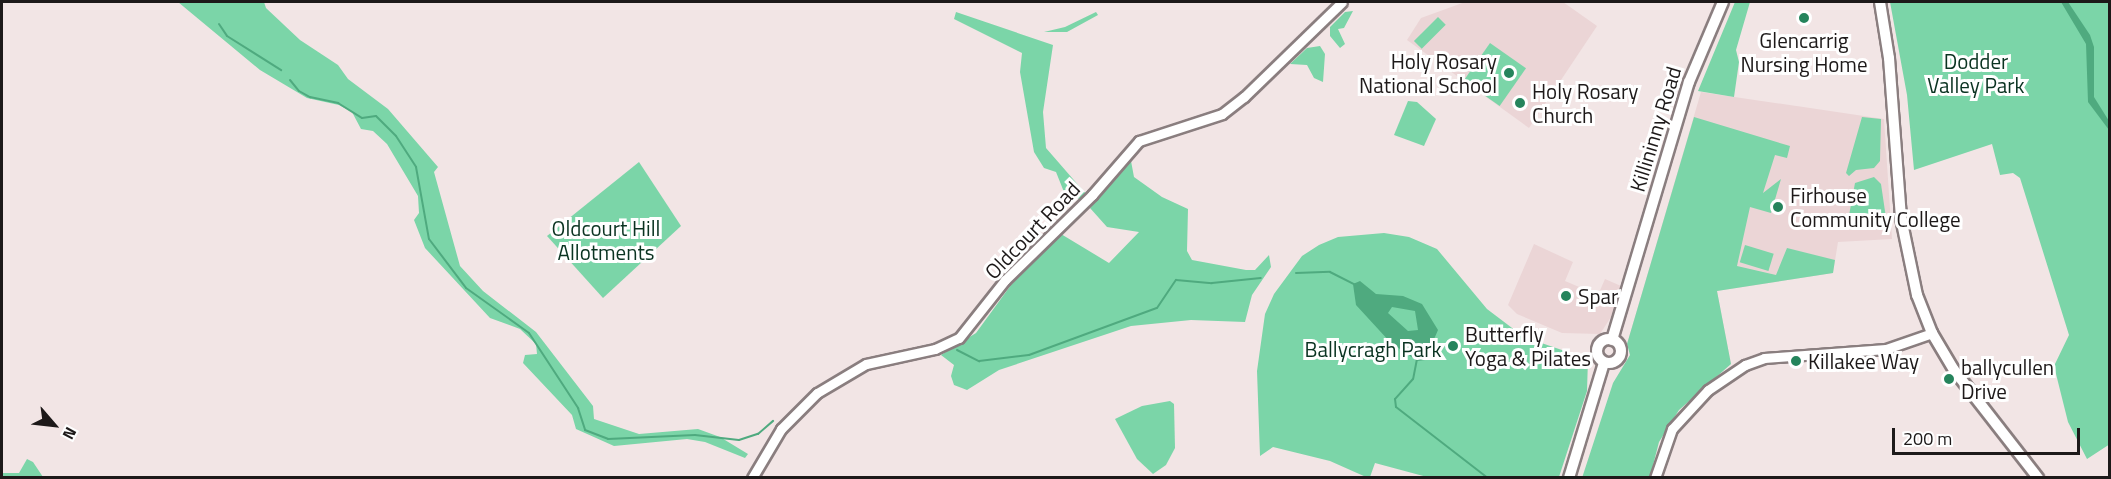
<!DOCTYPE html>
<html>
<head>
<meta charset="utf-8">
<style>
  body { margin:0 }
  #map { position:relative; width:2111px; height:479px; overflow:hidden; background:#f2e5e5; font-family:"Titillium Web",sans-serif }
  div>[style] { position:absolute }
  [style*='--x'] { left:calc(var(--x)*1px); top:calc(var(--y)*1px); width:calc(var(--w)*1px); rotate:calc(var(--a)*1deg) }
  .built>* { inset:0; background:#ebd5d6 }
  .green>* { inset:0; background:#7bd5a8; transform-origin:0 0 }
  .water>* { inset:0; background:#4faa7f }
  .stream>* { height:2px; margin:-1px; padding:0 1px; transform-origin:1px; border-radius:1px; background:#4faa7f }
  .roads { filter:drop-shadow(2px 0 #8a7e7f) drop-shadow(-2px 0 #8a7e7f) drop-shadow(0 2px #8a7e7f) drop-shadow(0 -2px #8a7e7f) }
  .tertiary>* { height:9px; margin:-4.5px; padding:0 4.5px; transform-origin:4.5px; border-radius:4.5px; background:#fff }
  .secondary>* { height:10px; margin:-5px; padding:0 5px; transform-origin:5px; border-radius:5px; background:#fff }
  .secondary>.ring { margin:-5px; padding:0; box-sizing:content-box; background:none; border:10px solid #fff; border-radius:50% }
  .dots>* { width:16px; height:16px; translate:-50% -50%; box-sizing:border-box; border:3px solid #fff; border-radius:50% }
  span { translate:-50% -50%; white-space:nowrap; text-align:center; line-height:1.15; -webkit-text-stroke:6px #fff; paint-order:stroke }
  .poi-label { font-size:21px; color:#1d1919 }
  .right { translate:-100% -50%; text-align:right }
  .left { translate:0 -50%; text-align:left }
  .park-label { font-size:21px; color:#0a3321 }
  .street-label { font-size:21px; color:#1d1919 }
  .frame { position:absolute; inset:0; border:3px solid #1d1919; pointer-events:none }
  .north { position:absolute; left:24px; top:395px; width:60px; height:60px; -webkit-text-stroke:4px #fff; paint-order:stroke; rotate:118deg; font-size:16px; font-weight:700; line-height:24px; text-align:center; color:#1d1919 }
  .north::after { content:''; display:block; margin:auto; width:21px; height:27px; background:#1d1919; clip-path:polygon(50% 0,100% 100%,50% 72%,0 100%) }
  .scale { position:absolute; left:1892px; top:428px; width:188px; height:27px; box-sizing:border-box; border:3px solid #1d1919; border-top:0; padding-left:8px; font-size:18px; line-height:21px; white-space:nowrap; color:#1d1919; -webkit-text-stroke:4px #fff; paint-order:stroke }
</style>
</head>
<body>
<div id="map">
  <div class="built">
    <i style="clip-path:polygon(1465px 2px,1563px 2px,1597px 26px,1529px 128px,1407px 40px,1421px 18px)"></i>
    <i style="clip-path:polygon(1701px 92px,1884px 119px,1892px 239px,1838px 242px,1833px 273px,1717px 291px,1731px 364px,1627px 344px)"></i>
    <i style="clip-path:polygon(1534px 244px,1573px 262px,1565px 281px,1598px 295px,1605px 279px,1621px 286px,1611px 317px,1600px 334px,1562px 333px,1517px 314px,1508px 305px)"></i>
  </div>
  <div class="green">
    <i style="clip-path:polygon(178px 2px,264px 2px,266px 8px,300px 40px,338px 65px,348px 79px,388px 109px,438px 167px,434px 172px,460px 266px,483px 291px,536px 332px,593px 406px,594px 419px,639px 434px,698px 429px,720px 437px,748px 454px,745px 458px,705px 442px,687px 439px,614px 446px,576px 429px,572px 415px,523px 363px,525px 355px,537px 354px,536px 344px,520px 329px,490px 318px,425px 248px,414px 220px,419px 213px,418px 196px,387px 144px,373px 131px,361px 129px,352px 112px,339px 105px,307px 98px,260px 70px)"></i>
    <i style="clip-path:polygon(1735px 2px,1750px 2px,1736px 50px,1739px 62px,1734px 97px,1698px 91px)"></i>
    <i style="clip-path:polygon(1890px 2px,2109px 2px,2110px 444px,2087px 459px,2068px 422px,2054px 366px,2069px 335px,2020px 178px,2013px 173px,2000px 175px,1992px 144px,1914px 170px,1907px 95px)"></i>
    <i style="clip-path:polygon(1353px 11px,1344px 28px,1338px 29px,1345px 44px,1340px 48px,1330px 36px,1330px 27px,1345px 12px)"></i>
    <i style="clip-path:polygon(956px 12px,1053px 45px,1043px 112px,1046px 148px,1086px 194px,1082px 199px,1066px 197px,1056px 172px,1044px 168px,1034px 152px,1020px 72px,1022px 53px,954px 19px)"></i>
    <i style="clip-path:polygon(1096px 12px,1098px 15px,1067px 32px,1044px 32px,1065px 27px)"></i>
    <i style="left:1438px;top:17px;width:11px;height:34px;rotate:45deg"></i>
    <i style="left:1490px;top:43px;width:44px;height:46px;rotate:35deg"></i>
    <i style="clip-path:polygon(1320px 46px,1325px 54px,1323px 82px,1314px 78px,1307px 65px,1290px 64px,1307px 48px)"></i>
    <i style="clip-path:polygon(1408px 101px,1417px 102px,1436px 119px,1424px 146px,1394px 135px)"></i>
    <i style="clip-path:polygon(1694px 117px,1790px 146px,1787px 158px,1775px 155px,1763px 193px,1781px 179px,1771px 213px,1750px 207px,1737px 266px,1776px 275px,1787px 248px,1835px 260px,1833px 273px,1717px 291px,1731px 364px,1679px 410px,1659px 442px,1650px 477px,1582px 478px,1613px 383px,1630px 355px,1627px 344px)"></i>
    <i style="clip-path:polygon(1862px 117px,1881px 119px,1880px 161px,1874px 168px,1856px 170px,1849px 176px,1846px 173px)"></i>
    <i style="clip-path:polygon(1131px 161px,1134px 177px,1162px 197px,1188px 209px,1187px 251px,1192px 260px,1246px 270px,1255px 270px,1269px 255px,1271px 267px,1252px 295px,1245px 322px,1191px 320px,1131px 326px,999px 370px,967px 390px,954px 385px,951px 376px,954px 365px,941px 355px,976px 333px,1011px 285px,1061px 234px,1109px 263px,1139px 232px,1107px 227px,1090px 208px)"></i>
    <i style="clip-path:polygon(639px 162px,681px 226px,603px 298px,547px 236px)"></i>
    <i style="clip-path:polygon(1874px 177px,1881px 184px,1886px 218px,1847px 226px,1855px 183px)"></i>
    <i style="clip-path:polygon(1384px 233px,1409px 237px,1437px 249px,1487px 309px,1524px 337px,1588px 359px,1587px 391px,1559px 477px,1427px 477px,1375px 463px,1370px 477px,1366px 477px,1330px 461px,1273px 447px,1260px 456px,1257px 371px,1265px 314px,1274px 294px,1302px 256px,1319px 245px,1338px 237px)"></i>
    <i style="left:1745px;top:245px;width:30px;height:18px;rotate:17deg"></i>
    <i style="clip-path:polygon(1170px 401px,1174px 404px,1175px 448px,1166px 465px,1153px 474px,1137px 459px,1115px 419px,1142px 406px)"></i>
    <i style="clip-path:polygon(27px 459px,33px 462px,43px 477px,2px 477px,2px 473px,19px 473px)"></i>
  </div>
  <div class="water">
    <i style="clip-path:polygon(2061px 2px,2068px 2px,2090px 35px,2094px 47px,2094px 97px,2109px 121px,2109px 130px,2088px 102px,2086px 44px)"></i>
    <i style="clip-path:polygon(evenodd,1360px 281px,1376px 294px,1403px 296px,1422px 304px,1438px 330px,1425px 360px,1417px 361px,1390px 342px,1356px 305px,1353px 284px,1360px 281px,1392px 307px,1415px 311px,1418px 330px,1408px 331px,1388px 313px,1392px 307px)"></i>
  </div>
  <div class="stream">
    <i style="--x:219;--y:24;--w:14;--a:56"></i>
    <i style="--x:227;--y:36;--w:64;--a:32.2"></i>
    <i style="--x:290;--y:80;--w:14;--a:51"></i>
    <i style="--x:299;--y:91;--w:13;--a:29"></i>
    <i style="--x:310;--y:97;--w:29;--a:12"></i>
    <i style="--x:338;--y:103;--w:28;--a:32"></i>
    <i style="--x:362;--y:118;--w:14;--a:-8"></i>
    <i style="--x:376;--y:116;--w:28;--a:45"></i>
    <i style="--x:396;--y:136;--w:37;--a:57"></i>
    <i style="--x:416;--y:167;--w:73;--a:79.8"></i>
    <i style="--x:429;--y:239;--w:61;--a:52.9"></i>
    <i style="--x:466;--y:288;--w:77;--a:35.5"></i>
    <i style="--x:529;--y:333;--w:90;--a:56.8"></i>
    <i style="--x:578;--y:408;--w:23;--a:72"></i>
    <i style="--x:585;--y:430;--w:25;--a:21"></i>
    <i style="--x:608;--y:439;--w:87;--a:-2.6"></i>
    <i style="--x:695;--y:435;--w:44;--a:6.5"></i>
    <i style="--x:739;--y:440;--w:20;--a:-18"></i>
    <i style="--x:758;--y:434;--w:20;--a:-41"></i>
    <i style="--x:1296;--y:273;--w:34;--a:-2"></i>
    <i style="--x:1330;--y:272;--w:28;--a:27"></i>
    <i style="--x:957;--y:350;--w:25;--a:27"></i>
    <i style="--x:979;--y:361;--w:50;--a:-6.8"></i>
    <i style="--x:1029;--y:355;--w:136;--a:-20.2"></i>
    <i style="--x:1157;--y:308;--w:34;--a:-56"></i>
    <i style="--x:1176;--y:280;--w:36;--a:5"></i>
    <i style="--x:1212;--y:283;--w:49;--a:-5.8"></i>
    <i style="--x:1417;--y:359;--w:20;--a:101"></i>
    <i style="--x:1413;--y:379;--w:27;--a:132"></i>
    <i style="--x:1395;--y:399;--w:8;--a:83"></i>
    <i style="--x:1396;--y:407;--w:116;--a:37.7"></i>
  </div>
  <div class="roads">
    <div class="tertiary">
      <i style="--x:752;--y:478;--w:57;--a:-59.4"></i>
      <i style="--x:781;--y:429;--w:51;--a:-45"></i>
      <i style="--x:817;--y:393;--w:57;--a:-30.6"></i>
      <i style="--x:866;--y:364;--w:71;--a:-12.3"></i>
      <i style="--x:935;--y:349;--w:26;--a:-25"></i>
      <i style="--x:959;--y:338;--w:74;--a:-51.6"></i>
      <i style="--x:1005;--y:280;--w:122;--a:-44.3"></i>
      <i style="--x:1092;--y:195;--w:72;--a:-49"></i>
      <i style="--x:1139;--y:141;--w:87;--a:-18"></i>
      <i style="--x:1222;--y:114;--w:28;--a:-38"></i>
      <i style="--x:1244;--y:97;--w:136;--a:-44.1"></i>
      <i style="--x:1655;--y:478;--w:52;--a:-70.9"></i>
      <i style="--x:1672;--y:429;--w:53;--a:-47.3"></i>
      <i style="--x:1708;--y:390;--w:45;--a:-34"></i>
      <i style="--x:1745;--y:365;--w:20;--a:-20"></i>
      <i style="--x:1764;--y:358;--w:122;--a:-4.2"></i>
      <i style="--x:1886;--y:349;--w:49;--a:-19.2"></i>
    </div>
    <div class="secondary">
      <i style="--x:1880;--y:2;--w:57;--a:80.9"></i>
      <i style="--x:1889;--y:58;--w:160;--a:85.7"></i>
      <i style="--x:1901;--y:218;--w:79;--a:78.3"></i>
      <i style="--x:1917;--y:295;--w:41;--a:68.5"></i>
      <i style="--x:1932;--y:333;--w:43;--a:59.3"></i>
      <i style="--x:1954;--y:370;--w:137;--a:52.1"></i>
      <i class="ring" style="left:1597px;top:339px;width:14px;height:14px"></i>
      <i style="--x:1612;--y:340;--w:269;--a:-73.4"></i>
      <i style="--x:1689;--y:82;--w:87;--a:-67"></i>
      <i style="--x:1569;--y:478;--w:120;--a:-73.1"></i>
    </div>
  </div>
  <div class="dots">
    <i style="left:1804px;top:18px;background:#25845c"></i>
    <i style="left:1509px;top:73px;background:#25845c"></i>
    <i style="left:1520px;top:103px;background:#25845c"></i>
    <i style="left:1778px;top:207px;background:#25845c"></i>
    <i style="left:1566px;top:296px;background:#25845c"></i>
    <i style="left:1453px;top:346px;background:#25845c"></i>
    <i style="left:1796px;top:361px;background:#25845c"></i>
    <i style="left:1949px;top:379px;background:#25845c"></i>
  </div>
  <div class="poi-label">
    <span style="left:1804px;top:52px">Glencarrig<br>Nursing Home</span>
    <span class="right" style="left:1497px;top:73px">Holy Rosary<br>National School</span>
    <span class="left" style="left:1532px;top:103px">Holy Rosary<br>Church</span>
    <span class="left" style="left:1790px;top:207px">Firhouse<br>Community College</span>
    <span class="left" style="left:1578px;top:296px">Spar</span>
    <span class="left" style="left:1465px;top:346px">Butterfly<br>Yoga &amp; Pilates</span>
    <span class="left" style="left:1808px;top:361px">Killakee Way</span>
    <span class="left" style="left:1961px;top:379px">ballycullen<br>Drive</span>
  </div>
  <div class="park-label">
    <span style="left:1976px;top:73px">Dodder<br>Valley Park</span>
    <span style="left:606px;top:240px">Oldcourt Hill<br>Allotments</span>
    <span style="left:1373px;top:349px">Ballycragh Park</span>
  </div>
  <div class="street-label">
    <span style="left:1655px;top:129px;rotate:-73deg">Killininny Road</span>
    <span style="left:1032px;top:230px;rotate:-46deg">Oldcourt Road</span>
  </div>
  <div class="frame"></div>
  <div class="north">N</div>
  <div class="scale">200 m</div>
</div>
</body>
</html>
